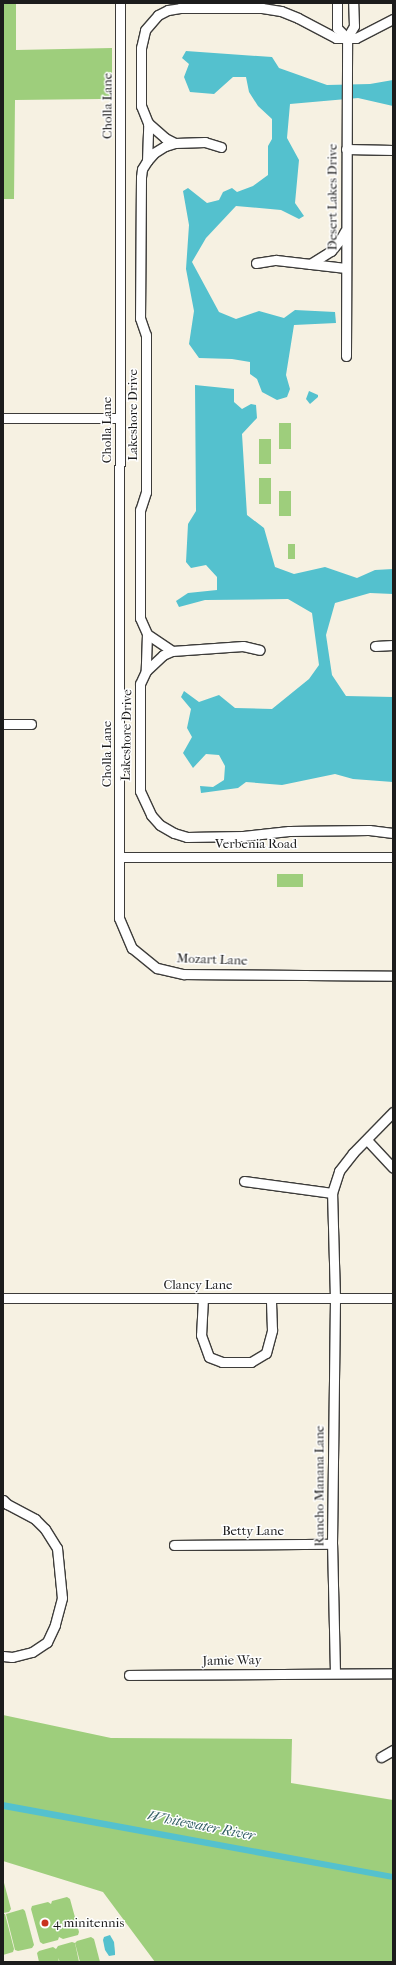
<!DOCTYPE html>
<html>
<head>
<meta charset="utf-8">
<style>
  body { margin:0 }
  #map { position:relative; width:396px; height:1965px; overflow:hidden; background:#f6f1e2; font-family:"IM FELL French Canon",serif }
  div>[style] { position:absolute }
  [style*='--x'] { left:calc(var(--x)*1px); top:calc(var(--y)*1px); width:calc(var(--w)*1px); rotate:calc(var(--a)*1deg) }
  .green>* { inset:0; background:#9ece7c; transform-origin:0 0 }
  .water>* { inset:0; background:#54c1ce }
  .roads { filter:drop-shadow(1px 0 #3d3c3a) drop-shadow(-1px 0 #3d3c3a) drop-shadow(0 1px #3d3c3a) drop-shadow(0 -1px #3d3c3a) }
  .street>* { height:9px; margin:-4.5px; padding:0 4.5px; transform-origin:4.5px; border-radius:4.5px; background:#fff }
  .dots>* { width:11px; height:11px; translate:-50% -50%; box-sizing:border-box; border:2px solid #fff; border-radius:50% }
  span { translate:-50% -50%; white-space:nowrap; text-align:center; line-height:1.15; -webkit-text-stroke:3px #fff; paint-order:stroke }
  .street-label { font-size:13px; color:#1c1c1c }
  .poi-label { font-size:13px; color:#1c1c1c }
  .left { translate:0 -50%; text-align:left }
  .water-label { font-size:14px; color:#325e63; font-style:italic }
  .frame { position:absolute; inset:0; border:4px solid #1c1c1c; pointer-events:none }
</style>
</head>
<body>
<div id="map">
  <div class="green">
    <i style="clip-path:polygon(3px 3px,16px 3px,16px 50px,112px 48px,112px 97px,101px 99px,15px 100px,14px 199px,3px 199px)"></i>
    <i style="left:279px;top:423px;width:12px;height:26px"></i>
    <i style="left:259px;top:439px;width:12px;height:25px"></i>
    <i style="left:259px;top:478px;width:12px;height:26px"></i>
    <i style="left:279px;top:491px;width:12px;height:25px"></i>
    <i style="left:288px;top:544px;width:7px;height:15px"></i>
    <i style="left:277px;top:874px;width:26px;height:13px"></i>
    <i style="clip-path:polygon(3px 1715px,111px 1738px,292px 1739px,291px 1783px,393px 1800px,393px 1962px,155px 1962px,103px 1892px,3px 1861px)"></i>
    <i style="clip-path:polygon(3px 1879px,11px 1909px,9px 1912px,3px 1913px)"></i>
    <i style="clip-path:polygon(67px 1897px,70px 1899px,79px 1932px,78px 1935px,63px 1939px,59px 1937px,58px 1940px,43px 1944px,40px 1942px,31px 1909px,32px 1906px,48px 1902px,51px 1904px,52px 1901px)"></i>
    <i style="clip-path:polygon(23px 1909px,25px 1911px,34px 1945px,32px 1948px,18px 1951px,15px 1950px,6px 1914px)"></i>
    <i style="clip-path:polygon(3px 1914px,5px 1914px,14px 1949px,13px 1952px,3px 1955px)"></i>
    <i style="clip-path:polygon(91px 1937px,94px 1939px,100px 1962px,80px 1962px,75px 1943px,77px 1941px)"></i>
    <i style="clip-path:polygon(72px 1942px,75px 1943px,79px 1962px,60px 1962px,58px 1958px,59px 1962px,39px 1962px,37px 1953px,39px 1951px,53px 1947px,56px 1949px,58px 1946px)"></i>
  </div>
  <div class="water">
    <i style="clip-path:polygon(186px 51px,272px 57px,279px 68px,327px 85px,370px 84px,393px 80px,393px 106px,358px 98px,290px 104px,287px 138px,299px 160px,295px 203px,304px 216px,299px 219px,281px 210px,236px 206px,206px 238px,192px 262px,219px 312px,236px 319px,259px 311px,284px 318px,295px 310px,335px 312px,336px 323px,294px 325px,286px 375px,290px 389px,287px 397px,277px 400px,262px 392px,257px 379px,250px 374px,250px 362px,232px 359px,199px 358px,189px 344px,194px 311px,186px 269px,189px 225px,183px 191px,188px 188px,207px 203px,219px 200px,223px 192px,232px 188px,237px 192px,253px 186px,268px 175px,268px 146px,272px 139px,272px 119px,258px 106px,249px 92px,246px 77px,233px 77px,214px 94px,190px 92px,184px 77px,189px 64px,182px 58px)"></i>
    <i style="clip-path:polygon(195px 385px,234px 389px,234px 402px,242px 409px,251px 404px,256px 405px,257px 418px,242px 434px,247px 515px,264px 528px,275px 567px,294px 574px,325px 567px,357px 578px,375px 570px,393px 569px,393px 594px,370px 593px,335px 603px,326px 635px,332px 675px,346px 696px,393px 697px,393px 782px,353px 779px,335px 774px,282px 785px,246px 782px,238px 788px,201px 793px,200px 786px,213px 787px,224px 780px,225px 766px,219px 755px,206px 754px,193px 768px,183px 753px,192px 737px,187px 728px,191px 709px,181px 697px,184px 691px,199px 702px,219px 695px,235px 708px,272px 709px,309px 679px,319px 665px,312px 613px,288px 599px,205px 600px,179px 607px,176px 601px,188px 593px,217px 590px,217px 577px,206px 565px,191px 568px,186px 562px,188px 524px,196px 511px)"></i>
    <i style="clip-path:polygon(309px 391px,318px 395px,318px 397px,310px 404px,306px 399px)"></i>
    <i style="clip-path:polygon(3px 1802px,393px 1874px,393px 1880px,3px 1809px)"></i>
    <i style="clip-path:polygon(110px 1935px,114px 1942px,115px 1952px,115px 1955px,109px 1956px,105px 1950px,103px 1940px,104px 1937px)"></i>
  </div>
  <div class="roads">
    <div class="street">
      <i style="--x:120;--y:3;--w:915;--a:90.06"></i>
      <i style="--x:119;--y:918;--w:33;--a:67"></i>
      <i style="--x:132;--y:948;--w:32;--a:39"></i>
      <i style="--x:157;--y:968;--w:28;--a:13"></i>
      <i style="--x:184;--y:974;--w:209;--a:0.5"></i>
      <i style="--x:337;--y:3;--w:25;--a:90"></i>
      <i style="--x:337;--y:28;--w:14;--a:45"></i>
      <i style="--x:148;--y:123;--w:23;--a:41"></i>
      <i style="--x:165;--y:138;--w:11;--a:27"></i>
      <i style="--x:221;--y:147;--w:17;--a:-163"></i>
      <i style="--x:205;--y:142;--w:30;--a:178"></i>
      <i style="--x:175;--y:143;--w:10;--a:163"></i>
      <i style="--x:165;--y:146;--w:13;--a:148"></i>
      <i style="--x:154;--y:153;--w:11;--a:131"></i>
      <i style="--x:147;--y:161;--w:9;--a:122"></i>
      <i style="--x:142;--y:169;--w:8;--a:97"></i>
      <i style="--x:141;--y:177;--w:141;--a:90.4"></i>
      <i style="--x:140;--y:318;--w:18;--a:71"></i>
      <i style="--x:146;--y:335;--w:157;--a:90"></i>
      <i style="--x:146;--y:492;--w:19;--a:108"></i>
      <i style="--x:140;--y:510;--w:108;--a:90"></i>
      <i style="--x:140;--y:618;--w:17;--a:66"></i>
      <i style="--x:147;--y:634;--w:37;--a:92"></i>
      <i style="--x:146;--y:671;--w:14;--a:115"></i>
      <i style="--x:140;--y:684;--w:107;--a:90"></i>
      <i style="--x:140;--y:791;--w:26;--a:65"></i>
      <i style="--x:151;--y:815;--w:13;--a:48"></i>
      <i style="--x:160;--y:825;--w:16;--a:30"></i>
      <i style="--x:174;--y:833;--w:14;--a:17"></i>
      <i style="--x:187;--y:837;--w:56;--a:-1"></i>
      <i style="--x:243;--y:836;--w:46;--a:-6.2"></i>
      <i style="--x:289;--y:831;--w:80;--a:-0.7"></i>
      <i style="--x:369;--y:830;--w:24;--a:7"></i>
      <i style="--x:346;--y:149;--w:47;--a:1.2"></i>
      <i style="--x:147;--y:161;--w:38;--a:-88"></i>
      <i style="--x:148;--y:123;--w:18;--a:-112"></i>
      <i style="--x:141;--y:106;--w:58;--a:-90"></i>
      <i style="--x:141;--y:48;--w:18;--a:-77"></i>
      <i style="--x:145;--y:30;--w:20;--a:-49"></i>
      <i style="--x:158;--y:15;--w:11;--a:-27"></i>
      <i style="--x:168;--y:10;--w:12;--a:-9"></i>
      <i style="--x:180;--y:8;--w:82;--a:0"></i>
      <i style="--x:262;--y:8;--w:19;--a:9"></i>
      <i style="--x:281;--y:11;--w:18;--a:22"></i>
      <i style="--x:298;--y:18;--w:43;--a:27.8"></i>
      <i style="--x:336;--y:38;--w:20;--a:0"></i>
      <i style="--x:356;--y:38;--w:42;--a:-27.2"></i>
      <i style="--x:256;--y:263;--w:20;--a:-9"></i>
      <i style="--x:276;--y:260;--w:70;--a:6.5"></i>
      <i style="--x:310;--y:264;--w:25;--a:-32"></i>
      <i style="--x:331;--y:251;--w:14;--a:-51"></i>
      <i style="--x:340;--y:240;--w:10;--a:-61"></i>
      <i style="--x:346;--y:356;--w:318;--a:-89.8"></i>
      <i style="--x:347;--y:38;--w:14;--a:-60"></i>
      <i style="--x:354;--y:26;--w:23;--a:-92"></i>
      <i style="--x:3;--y:418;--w:117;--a:0"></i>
      <i style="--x:147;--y:634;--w:30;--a:34"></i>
      <i style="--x:375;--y:646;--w:18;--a:-3"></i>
      <i style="--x:146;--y:671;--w:23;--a:-43"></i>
      <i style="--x:163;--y:655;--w:10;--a:-24"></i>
      <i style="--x:172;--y:651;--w:71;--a:-4"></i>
      <i style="--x:243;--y:646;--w:17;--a:13"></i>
      <i style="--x:3;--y:724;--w:28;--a:0"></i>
      <i style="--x:119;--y:857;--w:274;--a:0"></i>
      <i style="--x:367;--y:1140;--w:38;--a:47"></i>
      <i style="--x:244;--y:1181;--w:89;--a:7.8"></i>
      <i style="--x:3;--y:1298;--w:390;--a:0"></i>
      <i style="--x:203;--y:1298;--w:37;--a:93"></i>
      <i style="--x:201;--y:1335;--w:23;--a:70"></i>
      <i style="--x:209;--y:1357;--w:14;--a:21"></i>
      <i style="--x:222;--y:1362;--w:29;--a:0"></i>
      <i style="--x:251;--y:1362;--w:17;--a:-31"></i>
      <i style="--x:266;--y:1353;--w:24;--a:-75"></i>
      <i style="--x:272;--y:1330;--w:32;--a:-92"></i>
      <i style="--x:3;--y:1500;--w:6;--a:45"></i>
      <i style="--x:7;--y:1504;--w:32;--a:28"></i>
      <i style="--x:35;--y:1519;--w:14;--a:45"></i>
      <i style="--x:45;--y:1529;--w:22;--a:58"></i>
      <i style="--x:57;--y:1548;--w:50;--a:84.3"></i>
      <i style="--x:62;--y:1598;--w:28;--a:105"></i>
      <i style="--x:55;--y:1625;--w:19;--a:115"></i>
      <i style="--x:47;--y:1642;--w:18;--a:146"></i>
      <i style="--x:32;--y:1652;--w:21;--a:166"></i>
      <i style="--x:12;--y:1657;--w:9;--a:-174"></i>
      <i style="--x:174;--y:1545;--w:158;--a:-0.4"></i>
      <i style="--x:335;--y:1673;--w:129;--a:-91.3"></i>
      <i style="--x:332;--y:1544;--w:246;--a:-89.3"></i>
      <i style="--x:335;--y:1298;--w:105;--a:-91.6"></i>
      <i style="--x:332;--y:1193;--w:23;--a:-72"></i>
      <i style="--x:339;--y:1171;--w:23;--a:-52"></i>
      <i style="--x:353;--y:1153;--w:57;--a:-45.7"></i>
      <i style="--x:129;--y:1675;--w:264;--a:-0.4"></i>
      <i style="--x:381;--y:1757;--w:14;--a:-30"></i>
    </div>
  </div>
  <div class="dots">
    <i style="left:45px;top:1923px;background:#c8321e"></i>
  </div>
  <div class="street-label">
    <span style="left:108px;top:106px;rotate:-90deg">Cholla Lane</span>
    <span style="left:333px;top:197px;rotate:-90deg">Desert Lakes Drive</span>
    <span style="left:133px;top:415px;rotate:-90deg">Lakeshore Drive</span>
    <span style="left:107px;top:430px;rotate:-90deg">Cholla Lane</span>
    <span style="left:127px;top:735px;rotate:-89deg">Lakeshore Drive</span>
    <span style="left:107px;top:754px;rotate:-90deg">Cholla Lane</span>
    <span style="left:256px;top:844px">Verbenia Road</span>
    <span style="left:212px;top:960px;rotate:2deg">Mozart Lane</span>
    <span style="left:198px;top:1285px">Clancy Lane</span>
    <span style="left:320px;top:1486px;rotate:-90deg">Rancho Manana Lane</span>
    <span style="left:253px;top:1531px">Betty Lane</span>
    <span style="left:232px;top:1661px;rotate:-1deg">Jamie Way</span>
  </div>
  <div class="poi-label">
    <span class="left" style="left:53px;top:1923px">4 minitennis</span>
  </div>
  <div class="water-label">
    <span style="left:201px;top:1826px;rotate:11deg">Whitewater River</span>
  </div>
  <div class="frame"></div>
</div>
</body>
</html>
